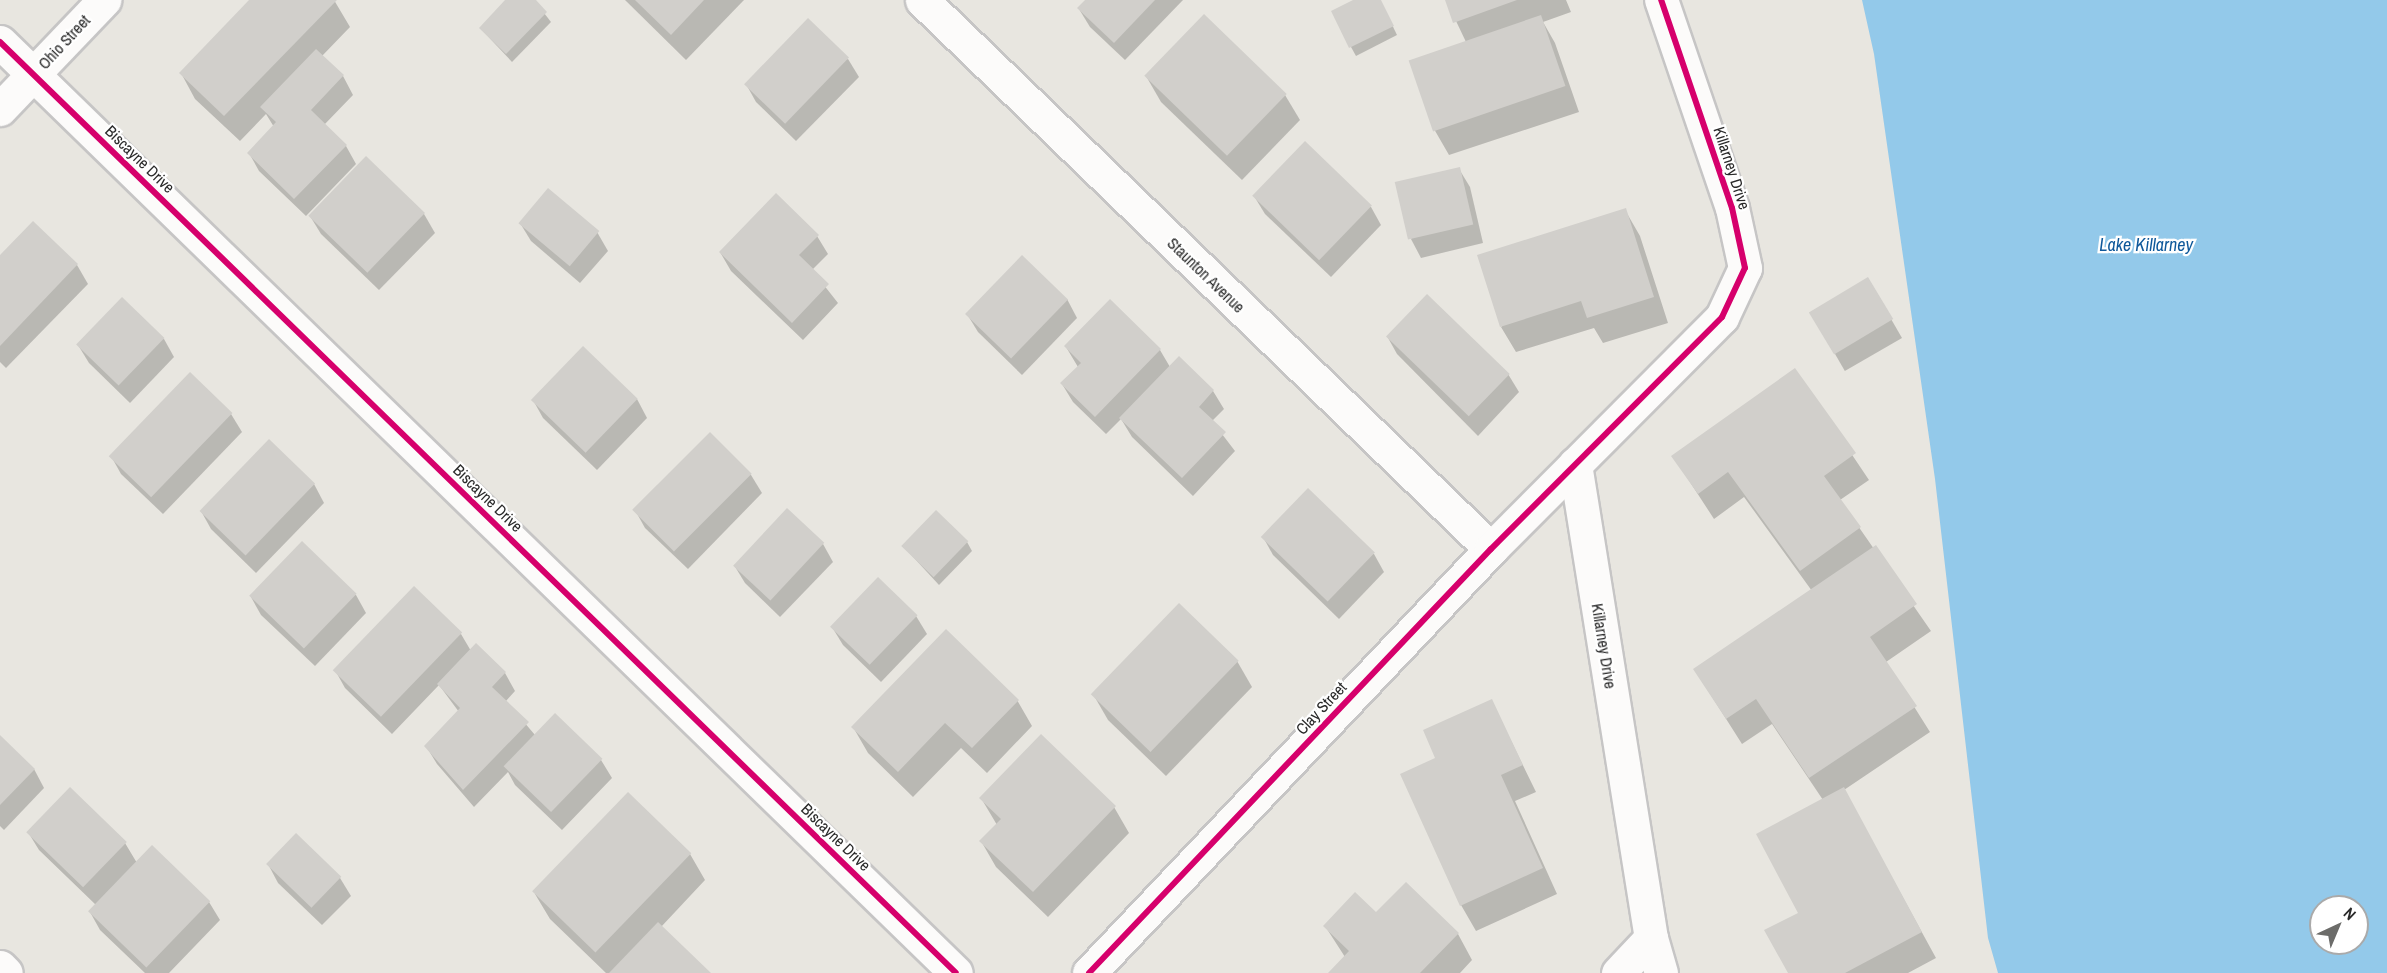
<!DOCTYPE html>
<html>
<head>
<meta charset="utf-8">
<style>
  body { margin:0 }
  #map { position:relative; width:2387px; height:973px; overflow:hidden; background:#e8e6e0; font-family:"Archivo Narrow",sans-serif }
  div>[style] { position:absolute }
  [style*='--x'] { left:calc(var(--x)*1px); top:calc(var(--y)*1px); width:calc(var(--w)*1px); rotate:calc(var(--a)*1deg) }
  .water>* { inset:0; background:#93c9ea }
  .shadow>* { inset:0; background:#0003; transform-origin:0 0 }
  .building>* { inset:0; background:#d1cfcb; transform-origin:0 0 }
  .roads { filter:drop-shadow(2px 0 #c6c5c5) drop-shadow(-2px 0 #c6c5c5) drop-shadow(0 2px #c6c5c5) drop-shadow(0 -2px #c6c5c5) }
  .street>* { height:33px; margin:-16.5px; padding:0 16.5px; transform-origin:16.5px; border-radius:16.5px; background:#fcfbfa }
  .cycleway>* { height:6px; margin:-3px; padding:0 3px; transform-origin:3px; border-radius:3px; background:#d6006c }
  span { translate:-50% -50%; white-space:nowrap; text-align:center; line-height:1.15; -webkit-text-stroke:4.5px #fff; paint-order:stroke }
  .street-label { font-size:16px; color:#2a2a2a }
  .water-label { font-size:18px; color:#0e589a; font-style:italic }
  .north { position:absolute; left:2309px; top:895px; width:60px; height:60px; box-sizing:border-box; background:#fff; border:2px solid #aaa; border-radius:50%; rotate:44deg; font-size:16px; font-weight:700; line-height:24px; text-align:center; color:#2a2a2a }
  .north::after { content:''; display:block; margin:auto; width:21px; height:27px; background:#6c6c6a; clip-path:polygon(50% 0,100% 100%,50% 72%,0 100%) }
</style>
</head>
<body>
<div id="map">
  <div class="water">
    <i style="clip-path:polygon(evenodd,1862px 0,2387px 0,2387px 973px,1998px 973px,1988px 938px,1935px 479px,1874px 54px,1862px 0,2321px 907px,2357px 907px,2357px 943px,2321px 943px,2321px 907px)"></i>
  </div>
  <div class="shadow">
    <i style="clip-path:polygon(251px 0,334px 0,350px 27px,322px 56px,343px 76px,353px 95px,324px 125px,346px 146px,356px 164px,306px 216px,259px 171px,249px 153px,274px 127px,266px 114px,240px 141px,195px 99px,181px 73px)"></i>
    <i style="clip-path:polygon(507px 0,534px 0,551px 22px,512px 62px,481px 29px)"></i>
    <i style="clip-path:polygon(625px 0,744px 0,686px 60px)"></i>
    <i style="clip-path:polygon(1087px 0,1183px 0,1125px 60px,1090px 27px,1079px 9px)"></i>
    <i style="clip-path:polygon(1356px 0,1380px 0,1397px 35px,1356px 56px,1351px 47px)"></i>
    <i style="clip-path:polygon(1446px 0,1566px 0,1571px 12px,1543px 22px,1555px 43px,1579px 112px,1449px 155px,1434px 129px,1466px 42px)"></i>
    <i style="clip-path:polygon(848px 59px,859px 77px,796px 141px,756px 102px,746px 84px)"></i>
    <i style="clip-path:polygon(1146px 76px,1285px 95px,1300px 120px,1242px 180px,1161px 102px)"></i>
    <i style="clip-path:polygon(366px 158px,424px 214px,435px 233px,379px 290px,321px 234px,310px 216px)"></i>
    <i style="clip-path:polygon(1459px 169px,1470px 187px,1483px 243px,1421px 258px,1411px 239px)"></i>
    <i style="clip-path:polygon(1254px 196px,1371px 207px,1381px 225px,1331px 277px,1265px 214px)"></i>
    <i style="clip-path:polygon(1625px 210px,1640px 236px,1668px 323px,1603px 343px,1594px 328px,1516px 352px,1501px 327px)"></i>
    <i style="clip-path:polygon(33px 223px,77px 265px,88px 284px,6px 368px,0 362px,0 257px)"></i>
    <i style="clip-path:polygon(520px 223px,597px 232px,608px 251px,580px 283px,531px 241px)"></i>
    <i style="clip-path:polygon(817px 236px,828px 254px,812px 270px,838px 303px,803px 340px,731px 271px,720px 252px)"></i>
    <i style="left:1868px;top:279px;width:68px;height:66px;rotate:60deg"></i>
    <i style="clip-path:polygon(1067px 299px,1077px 318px,1022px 375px,978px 332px,967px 314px)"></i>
    <i style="clip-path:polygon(1387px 336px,1508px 374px,1519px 392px,1478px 436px,1397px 354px)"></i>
    <i style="clip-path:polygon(164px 339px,174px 357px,130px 403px,89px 363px,78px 345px)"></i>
    <i style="clip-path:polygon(1066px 347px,1160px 350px,1170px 367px,1179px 358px,1213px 391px,1224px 409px,1212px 421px,1235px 451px,1193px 496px,1132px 437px,1121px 419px,1106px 434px,1073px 402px,1062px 384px,1078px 367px)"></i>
    <i style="clip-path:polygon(1795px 370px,1869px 480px,1840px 500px,1931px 631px,1886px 662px,1930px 732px,1844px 790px,1936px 958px,1908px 973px,1790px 973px,1823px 800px,1772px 724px,1742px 744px,1695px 670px,1812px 591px,1744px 497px,1714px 519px,1673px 456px)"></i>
    <i style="clip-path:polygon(190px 374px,231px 414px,242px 432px,163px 514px,121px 474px,111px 456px)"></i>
    <i style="clip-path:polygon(637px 399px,647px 418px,597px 470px,543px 418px,533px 400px)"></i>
    <i style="clip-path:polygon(710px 434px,751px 475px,762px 493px,688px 569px,645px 528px,635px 510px)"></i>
    <i style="clip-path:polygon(269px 441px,314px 484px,324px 503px,256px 573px,211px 529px,201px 511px)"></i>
    <i style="clip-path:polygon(1263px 537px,1374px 554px,1384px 572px,1339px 619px,1273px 555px)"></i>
    <i style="clip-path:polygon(967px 542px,972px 551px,939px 585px,903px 546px)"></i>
    <i style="clip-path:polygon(823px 544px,833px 562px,780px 617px,745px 583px,734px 565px)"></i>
    <i style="clip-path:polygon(356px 595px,366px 613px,315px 666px,261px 615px,251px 597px)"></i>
    <i style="clip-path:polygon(916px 616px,927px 634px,881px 682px,843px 645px,832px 627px)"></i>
    <i style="clip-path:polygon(461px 634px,471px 651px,476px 645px,505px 673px,515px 691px,506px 701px,535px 735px,601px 760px,612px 778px,562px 830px,515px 785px,508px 772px,474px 807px,437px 764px,426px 746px,459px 712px,439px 685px,392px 734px,345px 688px,335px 670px)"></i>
    <i style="clip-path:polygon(1237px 661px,1252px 687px,1166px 776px,1108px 720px,1093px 694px)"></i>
    <i style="clip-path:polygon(1017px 700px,1032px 726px,987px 773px,961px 748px,913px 797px,868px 753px,853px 727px)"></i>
    <i style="clip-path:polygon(1491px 700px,1536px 792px,1515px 801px,1557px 894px,1476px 931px,1461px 905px,1437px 759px)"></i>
    <i style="clip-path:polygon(0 737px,34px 769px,44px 788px,4px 830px,0 826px)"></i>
    <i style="clip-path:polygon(981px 798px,1114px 807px,1129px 833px,1048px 917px,996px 867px,981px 841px,997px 825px)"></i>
    <i style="clip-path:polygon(28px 832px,125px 843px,137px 863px,209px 902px,220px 920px,169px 973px,145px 973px,100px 930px,90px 912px,96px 905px,39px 850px)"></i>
    <i style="clip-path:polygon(690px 854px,705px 880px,661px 927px,709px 973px,606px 973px,550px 919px,535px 894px)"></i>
    <i style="clip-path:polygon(268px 864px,340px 878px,351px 896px,322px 925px,278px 883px)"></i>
    <i style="clip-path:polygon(1376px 915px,1458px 934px,1472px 960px,1460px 973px,1330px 973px,1345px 957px,1325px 926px)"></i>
  </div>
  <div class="building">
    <i style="clip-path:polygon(249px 0,337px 0,224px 116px,179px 73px)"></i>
    <i style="clip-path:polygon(505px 0,536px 0,547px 12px,506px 54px,479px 28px)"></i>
    <i style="clip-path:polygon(635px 0,704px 0,671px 35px)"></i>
    <i style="clip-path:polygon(1085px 0,1155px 0,1114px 43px,1077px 8px)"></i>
    <i style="clip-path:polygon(1353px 0,1381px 0,1394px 26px,1349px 48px,1331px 11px)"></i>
    <i style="clip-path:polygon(1445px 0,1517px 0,1453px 23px)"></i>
    <i style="left:1204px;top:14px;width:115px;height:86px;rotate:44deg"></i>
    <i style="left:1541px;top:15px;width:75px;height:140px;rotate:71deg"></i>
    <i style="left:808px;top:18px;width:57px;height:92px;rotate:44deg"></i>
    <i style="clip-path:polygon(316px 49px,344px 75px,311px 110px,347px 145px,294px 199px,247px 153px,276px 122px,260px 107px)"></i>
    <i style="left:1305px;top:141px;width:93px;height:76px;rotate:44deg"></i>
    <i style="left:366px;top:156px;width:82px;height:83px;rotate:44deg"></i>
    <i style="left:1460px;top:167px;width:59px;height:67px;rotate:77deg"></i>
    <i style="left:548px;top:188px;width:67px;height:46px;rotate:40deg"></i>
    <i style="clip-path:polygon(776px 193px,819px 235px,799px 255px,829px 284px,792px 323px,719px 252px)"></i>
    <i style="clip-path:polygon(1626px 208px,1654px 297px,1587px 318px,1581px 301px,1500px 327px,1477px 255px)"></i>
    <i style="clip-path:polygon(33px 221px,78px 264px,0 346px,0 255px)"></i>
    <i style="left:1022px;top:255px;width:64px;height:82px;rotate:44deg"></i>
    <i style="left:1868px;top:277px;width:49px;height:69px;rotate:59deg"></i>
    <i style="left:1427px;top:294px;width:115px;height:59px;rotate:44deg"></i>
    <i style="left:122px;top:297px;width:59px;height:66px;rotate:44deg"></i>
    <i style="clip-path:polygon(1110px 299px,1161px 349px,1095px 417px,1060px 383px,1081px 363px,1064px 346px)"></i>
    <i style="left:583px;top:346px;width:76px;height:75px;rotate:44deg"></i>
    <i style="clip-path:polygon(1179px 356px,1214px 390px,1199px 407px,1226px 432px,1182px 478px,1119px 418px)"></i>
    <i style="clip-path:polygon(1795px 368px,1856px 453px,1824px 476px,1861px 527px,1800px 571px,1728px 472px,1698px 494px,1671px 456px)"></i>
    <i style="left:190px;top:372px;width:59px;height:117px;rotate:44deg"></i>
    <i style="left:710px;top:432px;width:59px;height:110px;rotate:45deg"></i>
    <i style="left:269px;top:439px;width:64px;height:100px;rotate:44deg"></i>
    <i style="left:1308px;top:488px;width:93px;height:68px;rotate:44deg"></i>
    <i style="left:787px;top:508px;width:51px;height:79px;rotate:43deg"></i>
    <i style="left:936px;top:510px;width:45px;height:50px;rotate:44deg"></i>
    <i style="left:302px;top:541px;width:76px;height:76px;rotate:44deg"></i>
    <i style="clip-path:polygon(1876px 545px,1917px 604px,1870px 637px,1917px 706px,1809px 778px,1756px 699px,1726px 719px,1693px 669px)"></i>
    <i style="left:878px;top:577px;width:55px;height:69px;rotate:44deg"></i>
    <i style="left:414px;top:586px;width:67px;height:117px;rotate:44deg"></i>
    <i style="left:1179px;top:603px;width:83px;height:127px;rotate:44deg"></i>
    <i style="clip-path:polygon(946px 629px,1019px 700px,972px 748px,945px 723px,898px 772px,851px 727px)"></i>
    <i style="clip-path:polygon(476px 643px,506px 672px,492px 687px,529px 722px,463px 790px,424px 746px,460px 708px,437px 684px)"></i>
    <i style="clip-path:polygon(1492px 699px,1523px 765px,1501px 775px,1543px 868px,1460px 906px,1400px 774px,1435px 758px,1423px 730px)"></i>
    <i style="left:555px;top:713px;width:66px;height:74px;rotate:44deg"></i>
    <i style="clip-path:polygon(1041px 734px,1116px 806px,1033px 892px,979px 841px,1001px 819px,979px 798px)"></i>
    <i style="clip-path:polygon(0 735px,35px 769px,0 805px)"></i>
    <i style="left:70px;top:787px;width:79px;height:63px;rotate:44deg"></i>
    <i style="clip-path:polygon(1844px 787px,1922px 932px,1845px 973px,1788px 973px,1764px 930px,1798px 913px,1756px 834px)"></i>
    <i style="left:628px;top:792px;width:88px;height:138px;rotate:44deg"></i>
    <i style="left:296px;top:833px;width:63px;height:43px;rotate:44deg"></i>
    <i style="left:152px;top:845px;width:81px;height:92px;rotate:44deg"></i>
    <i style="clip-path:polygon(1406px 882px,1459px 933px,1420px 973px,1328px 973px,1349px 951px,1323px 926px,1355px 892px,1376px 912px)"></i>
    <i style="clip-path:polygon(658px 922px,711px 973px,609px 973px)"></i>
  </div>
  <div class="roads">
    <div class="street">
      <i style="--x:922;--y:0;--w:791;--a:43.98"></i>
      <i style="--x:0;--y:42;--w:1334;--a:44.24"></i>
      <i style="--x:0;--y:109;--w:151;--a:-46.3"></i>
      <i style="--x:1575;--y:464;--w:480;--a:80.9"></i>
      <i style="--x:1651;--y:938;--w:36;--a:74"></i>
      <i style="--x:0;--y:967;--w:8;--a:45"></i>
      <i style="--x:1089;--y:973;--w:584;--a:-46.53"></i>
      <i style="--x:1491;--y:549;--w:327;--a:-45.1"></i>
      <i style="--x:1722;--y:317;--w:54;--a:-64.9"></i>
      <i style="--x:1745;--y:268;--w:61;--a:-102.2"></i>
      <i style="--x:1732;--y:208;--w:220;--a:-108.8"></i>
      <i style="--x:1618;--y:973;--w:48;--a:-46.7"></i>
    </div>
  </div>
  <div class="cycleway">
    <i style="--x:0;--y:42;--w:1334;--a:44.24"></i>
    <i style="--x:1089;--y:973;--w:584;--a:-46.53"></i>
    <i style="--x:1491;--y:549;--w:327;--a:-45.1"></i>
    <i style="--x:1722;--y:317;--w:54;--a:-64.9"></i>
    <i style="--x:1745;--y:268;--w:61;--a:-102.2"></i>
    <i style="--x:1732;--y:208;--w:220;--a:-108.8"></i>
  </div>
  <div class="street-label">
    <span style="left:64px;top:42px;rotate:-47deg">Ohio Street</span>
    <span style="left:140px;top:159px;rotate:44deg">Biscayne Drive</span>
    <span style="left:1732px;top:168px;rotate:72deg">Killarney Drive</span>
    <span style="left:1206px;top:275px;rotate:44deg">Staunton Avenue</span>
    <span style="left:488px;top:498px;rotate:44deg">Biscayne Drive</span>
    <span style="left:1604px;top:646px;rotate:81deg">Killarney Drive</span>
    <span style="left:1321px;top:708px;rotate:-47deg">Clay Street</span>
    <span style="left:836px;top:837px;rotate:44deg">Biscayne Drive</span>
  </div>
  <div class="water-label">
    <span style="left:2146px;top:245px">Lake Killarney</span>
  </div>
  <div class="north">N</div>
</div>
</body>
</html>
